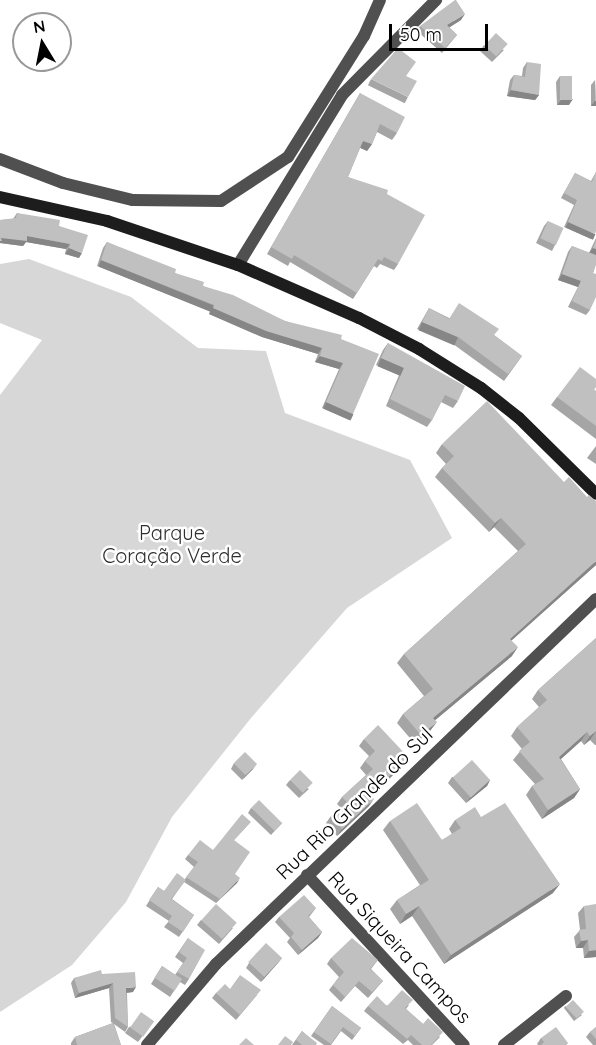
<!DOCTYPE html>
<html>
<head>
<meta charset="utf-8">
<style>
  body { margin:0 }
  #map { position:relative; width:596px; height:1045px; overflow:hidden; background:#fff; font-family:Quicksand,sans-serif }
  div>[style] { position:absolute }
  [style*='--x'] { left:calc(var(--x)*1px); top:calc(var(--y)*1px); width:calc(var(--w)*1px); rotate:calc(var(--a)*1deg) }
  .green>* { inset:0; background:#d7d7d7 }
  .minor>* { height:12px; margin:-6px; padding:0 6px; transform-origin:6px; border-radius:6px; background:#505050 }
  .tertiary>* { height:12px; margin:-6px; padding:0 6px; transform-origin:6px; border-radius:6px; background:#505050 }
  .secondary>* { height:12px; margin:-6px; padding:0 6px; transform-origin:6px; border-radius:6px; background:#1d1d1d }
  .wall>* { inset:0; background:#a5a5a5; transform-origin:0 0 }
  .shaded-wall>* { inset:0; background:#868686; transform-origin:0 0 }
  .building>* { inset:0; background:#c0c0c0; transform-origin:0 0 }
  span { translate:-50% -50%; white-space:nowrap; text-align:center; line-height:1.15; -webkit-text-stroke:5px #fff; paint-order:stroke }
  .park-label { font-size:20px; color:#2e2e2e }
  .street-label { font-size:20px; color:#000 }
  .north { position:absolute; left:12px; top:12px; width:60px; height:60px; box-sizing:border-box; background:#fff; border:2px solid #999; border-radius:50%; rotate:350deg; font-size:16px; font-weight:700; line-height:24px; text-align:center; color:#000 }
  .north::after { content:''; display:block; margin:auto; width:21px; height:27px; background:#000; clip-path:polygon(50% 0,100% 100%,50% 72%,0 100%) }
  .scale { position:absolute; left:389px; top:24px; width:99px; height:27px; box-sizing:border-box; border:3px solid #000; border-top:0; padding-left:8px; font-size:18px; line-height:21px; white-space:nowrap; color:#000; -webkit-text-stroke:4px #fff; paint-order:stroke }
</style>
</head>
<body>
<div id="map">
  <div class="green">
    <i style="clip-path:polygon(29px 259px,131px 297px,198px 348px,266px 351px,285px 413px,410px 460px,452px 538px,347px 608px,251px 718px,172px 817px,126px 902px,72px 965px,0 1012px,0 395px,42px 340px,0 323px,0 264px)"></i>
  </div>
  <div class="minor">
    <i style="--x:0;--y:159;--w:67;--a:20.9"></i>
    <i style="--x:63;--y:183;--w:72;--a:13.7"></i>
    <i style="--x:133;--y:200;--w:88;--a:0.7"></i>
    <i style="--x:221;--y:201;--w:80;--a:-33.3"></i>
    <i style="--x:288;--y:157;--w:143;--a:-57.9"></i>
    <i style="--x:364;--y:36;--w:39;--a:-66"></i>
    <i style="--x:307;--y:875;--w:231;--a:47.3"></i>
    <i style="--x:147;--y:1045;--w:106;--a:-49.6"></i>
    <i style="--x:216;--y:964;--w:527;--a:-43.85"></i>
    <i style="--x:504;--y:1045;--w:79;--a:-38.3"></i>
  </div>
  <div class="tertiary">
    <i style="--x:238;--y:265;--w:199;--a:-58.5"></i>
    <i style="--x:342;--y:95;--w:134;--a:-45.3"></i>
  </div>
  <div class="secondary">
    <i style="--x:0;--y:197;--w:110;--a:12.6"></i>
    <i style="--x:107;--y:221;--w:138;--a:18.6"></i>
    <i style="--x:238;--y:265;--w:132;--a:23.7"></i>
    <i style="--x:359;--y:318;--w:68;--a:27.3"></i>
    <i style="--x:419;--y:349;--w:73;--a:32.2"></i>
    <i style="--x:481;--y:388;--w:48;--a:38.3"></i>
    <i style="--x:519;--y:418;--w:108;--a:44.6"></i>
  </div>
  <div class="wall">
    <i style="clip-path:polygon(461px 20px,449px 27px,457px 35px,442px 53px,417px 31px,420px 26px)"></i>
    <i style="clip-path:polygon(484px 45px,504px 50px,492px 62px,480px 51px)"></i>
    <i style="clip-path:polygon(527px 62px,539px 95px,535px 100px,507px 96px,510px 80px,514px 75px,522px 76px,523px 68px)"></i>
    <i style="clip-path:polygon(560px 76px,569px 105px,557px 105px,556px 82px)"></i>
    <i style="left:371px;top:79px;width:41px;height:7px;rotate:26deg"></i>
    <i style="clip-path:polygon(595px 80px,596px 106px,591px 106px,591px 85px)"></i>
    <i style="clip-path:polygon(360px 93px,397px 133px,392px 140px,377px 132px,372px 144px,367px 151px,360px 148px,348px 177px,387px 194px,398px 264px,394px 270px,380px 264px,377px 268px,374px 266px,353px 299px,290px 262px,288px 266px,267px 254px)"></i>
    <i style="clip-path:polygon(596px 172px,591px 239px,564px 227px,574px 205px,561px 198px,575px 173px,591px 181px)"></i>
    <i style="clip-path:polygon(17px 213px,59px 226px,79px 258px,65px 254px,66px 249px,26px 242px,23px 246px,0 243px,0 220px,13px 219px)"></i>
    <i style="clip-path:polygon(548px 221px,555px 245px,552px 251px,536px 243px,544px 226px)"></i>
    <i style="clip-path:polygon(596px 238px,596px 264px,593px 273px,590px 310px,586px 315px,568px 307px,578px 287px,558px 280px,568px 252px,572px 246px,589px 253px)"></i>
    <i style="clip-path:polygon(107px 242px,203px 286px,285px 321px,341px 339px,353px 414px,349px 420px,322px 408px,339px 369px,315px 362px,318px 354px,262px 337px,209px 314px,210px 311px,97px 266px,103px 248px)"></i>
    <i style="clip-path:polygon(429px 308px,449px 318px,494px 335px,522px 356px,504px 381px,453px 344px,417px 329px)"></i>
    <i style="clip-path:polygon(388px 343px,458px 401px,453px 408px,441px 402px,432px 420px,427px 427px,386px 406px,399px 375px,376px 365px,383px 350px)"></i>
    <i style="clip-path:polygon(594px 390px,596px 391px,596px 439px,551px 405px,557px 397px)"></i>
    <i style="clip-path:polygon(442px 444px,596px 565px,511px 641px,512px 656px,435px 720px,430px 731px,415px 744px,397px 723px,403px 714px,424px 696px,397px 663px,404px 654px,518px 551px,494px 527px,489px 532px,435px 477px,442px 468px,446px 464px,436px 453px)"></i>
    <i style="clip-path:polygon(596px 446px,596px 464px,587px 458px)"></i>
    <i style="clip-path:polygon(596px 638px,596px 745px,595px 745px,590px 740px,584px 745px,581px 741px,561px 759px,580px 789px,574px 798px,542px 819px,526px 795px,532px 786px,535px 784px,513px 760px,522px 749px,511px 736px,517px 727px,539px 707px,532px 699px,538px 690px)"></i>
    <i style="clip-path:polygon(364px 739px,409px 758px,404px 765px,371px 795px,369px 806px,337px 836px,326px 823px,331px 816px,341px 808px,337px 804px,342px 797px,366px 775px,360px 768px,365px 761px,369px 756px,359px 746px)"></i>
    <i style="clip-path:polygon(234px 763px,253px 769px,242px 780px,231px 769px)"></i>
    <i style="clip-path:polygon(452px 777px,490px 780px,487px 786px,466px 803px,448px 783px)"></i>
    <i style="clip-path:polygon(290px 780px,309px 789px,299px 798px,286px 785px)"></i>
    <i style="clip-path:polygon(251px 808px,282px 823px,271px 835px,248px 813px)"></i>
    <i style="clip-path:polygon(481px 817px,553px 893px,444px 964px,412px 916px,400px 924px,390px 909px,397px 900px,420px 885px,383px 830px,390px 821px,442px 840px,452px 834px,449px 829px,455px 820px)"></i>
    <i style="clip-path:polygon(247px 826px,234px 840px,235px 874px,237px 883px,216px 903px,184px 882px,172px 899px,194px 915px,179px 937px,164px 927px,169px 921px,146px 906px,158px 887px,164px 891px,185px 879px,194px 867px,185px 859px,188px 855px,213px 850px)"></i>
    <i style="clip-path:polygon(584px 906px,596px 957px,584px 958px,583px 948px,576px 948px,574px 937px,580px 930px,578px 913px)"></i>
    <i style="clip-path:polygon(316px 908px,309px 917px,322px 932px,318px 938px,298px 955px,287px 942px,290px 938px,275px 922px,279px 917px)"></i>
    <i style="clip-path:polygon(201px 920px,233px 928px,219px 944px,197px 925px)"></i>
    <i style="clip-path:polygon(188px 938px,189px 979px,185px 985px,180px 982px,170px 997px,151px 984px,162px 966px,175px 975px,183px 963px,175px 957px)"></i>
    <i style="clip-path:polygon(282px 958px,261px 982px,246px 968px,249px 963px)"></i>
    <i style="clip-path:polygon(331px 958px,378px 960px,371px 969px,383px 981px,368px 998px,355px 986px,341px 1002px,329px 990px,339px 977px,327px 964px)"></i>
    <i style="clip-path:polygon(102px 974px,133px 992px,127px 993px,128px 1027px,125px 1032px,114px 1024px,121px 1045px,71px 1045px,71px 1043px,75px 1037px,113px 1023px,111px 1022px,109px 988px,75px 998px,71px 983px,74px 978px)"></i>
    <i style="clip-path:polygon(230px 989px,257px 995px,236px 1020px,212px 998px,216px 993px)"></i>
    <i style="clip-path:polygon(409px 1005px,406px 1009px,423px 1024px,440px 1037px,432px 1045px,413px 1045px,408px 1040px,403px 1044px,364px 1011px,368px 1006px)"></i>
    <i style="clip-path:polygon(332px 1006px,361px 1028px,352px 1040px,341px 1031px,331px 1045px,324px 1045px,311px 1036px)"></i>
    <i style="clip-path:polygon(565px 1006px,582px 1015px,574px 1021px,564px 1008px)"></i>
    <i style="clip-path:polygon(154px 1021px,138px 1042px,125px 1033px,129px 1027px)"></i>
    <i style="clip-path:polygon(596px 1027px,596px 1045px,593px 1045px,586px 1037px,590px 1032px)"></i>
    <i style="clip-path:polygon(302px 1031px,316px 1045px,292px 1045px)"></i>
    <i style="clip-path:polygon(541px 1038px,568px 1043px,566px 1045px,538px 1045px,537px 1044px)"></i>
  </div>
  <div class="shaded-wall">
    <i style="clip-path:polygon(465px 14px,461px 20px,444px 31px,447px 25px)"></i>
    <i style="clip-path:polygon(511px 90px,539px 95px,535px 100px,507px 96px)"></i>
    <i style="clip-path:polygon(573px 99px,569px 105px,557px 105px,561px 100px)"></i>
    <i style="clip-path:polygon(595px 101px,596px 101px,596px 106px,591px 106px)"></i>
    <i style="clip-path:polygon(363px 141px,372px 144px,367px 151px,359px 147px)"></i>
    <i style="left:568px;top:222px;width:30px;height:6px;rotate:24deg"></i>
    <i style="clip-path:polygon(27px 236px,70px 244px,66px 249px,26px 242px,23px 246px,0 243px,0 239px,1px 238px)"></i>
    <i style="clip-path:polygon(69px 248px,82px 253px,79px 258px,65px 254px)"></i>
    <i style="clip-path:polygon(593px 248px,596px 249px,596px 256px,589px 253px)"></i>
    <i style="left:101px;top:260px;width:122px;height:7px;rotate:22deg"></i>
    <i style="clip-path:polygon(562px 274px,581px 281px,578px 287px,558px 280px)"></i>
    <i style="clip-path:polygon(213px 308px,322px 348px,318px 354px,262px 337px,209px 314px)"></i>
    <i style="left:422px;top:322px;width:39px;height:9px;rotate:23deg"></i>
    <i style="clip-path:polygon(320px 356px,343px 363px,339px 369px,315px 362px)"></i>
    <i style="left:381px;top:358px;width:25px;height:9px;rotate:23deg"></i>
    <i style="left:326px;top:402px;width:30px;height:7px;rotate:24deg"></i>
    <i style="clip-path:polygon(501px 518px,494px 527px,489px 532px,495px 523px)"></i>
    <i style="clip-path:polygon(596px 561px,596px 565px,503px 648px,510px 639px)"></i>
    <i style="clip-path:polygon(518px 647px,512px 656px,427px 727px,433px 718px)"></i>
    <i style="clip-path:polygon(437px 722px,430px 731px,415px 744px,421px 735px)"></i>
    <i style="clip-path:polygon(596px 731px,590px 740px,584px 745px,590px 736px)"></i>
    <i style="clip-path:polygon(587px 732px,581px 741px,553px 766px,559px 757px)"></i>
    <i style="clip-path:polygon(409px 758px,404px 765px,365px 801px,370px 794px)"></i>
    <i style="clip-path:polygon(257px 764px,253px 769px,242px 780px,246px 775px)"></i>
    <i style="clip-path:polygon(490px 780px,487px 786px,466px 803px,470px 798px)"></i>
    <i style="clip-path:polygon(580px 789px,574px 798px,542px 819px,548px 810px)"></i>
    <i style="clip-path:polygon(374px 799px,369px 806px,337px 836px,342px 829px)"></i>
    <i style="clip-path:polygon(240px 878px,237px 883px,216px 903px,220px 899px)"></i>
    <i style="clip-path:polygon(560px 884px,553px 893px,444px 964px,451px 955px)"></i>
    <i style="clip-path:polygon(419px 906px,412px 916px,400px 924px,406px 914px)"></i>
    <i style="clip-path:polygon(322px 932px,318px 938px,298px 955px,302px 950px)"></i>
    <i style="clip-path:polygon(588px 940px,583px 948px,576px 948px,581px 941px)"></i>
    <i style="clip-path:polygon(596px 950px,596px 957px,584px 958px,589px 951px)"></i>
    <i style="clip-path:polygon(282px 958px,278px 963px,261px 982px,265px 976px)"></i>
    <i style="clip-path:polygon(113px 983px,109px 988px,75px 998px,79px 993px)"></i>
    <i style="clip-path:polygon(136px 987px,133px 992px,123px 993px,126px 988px)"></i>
  </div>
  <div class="building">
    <i style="clip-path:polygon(455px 0,456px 0,465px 14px,447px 25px,457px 35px,445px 48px,420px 26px)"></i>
    <i style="left:496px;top:33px;width:16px;height:17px;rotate:43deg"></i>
    <i style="clip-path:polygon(398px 48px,416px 62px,406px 76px,417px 81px,408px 97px,371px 79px)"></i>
    <i style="clip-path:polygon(527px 62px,541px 64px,539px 95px,511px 90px,514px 75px,525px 77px)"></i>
    <i style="left:560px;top:76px;width:12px;height:24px"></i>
    <i style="clip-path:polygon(595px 80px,596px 101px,595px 101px)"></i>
    <i style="clip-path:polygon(360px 93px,405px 117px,397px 133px,380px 124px,372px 144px,363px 141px,348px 177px,388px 190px,387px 194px,425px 215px,398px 264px,384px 257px,382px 261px,378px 259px,357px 293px,294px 255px,292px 259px,271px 247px)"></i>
    <i style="clip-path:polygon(596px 172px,596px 231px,595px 234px,568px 222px,577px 200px,564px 193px,575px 173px,592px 182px)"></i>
    <i style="clip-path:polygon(17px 213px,60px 220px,59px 226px,88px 235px,82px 253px,69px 248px,70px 244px,27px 236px,27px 241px,1px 238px,2px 241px,0 241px,0 220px,16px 218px)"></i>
    <i style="left:548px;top:221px;width:17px;height:19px;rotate:24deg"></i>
    <i style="clip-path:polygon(596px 240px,596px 249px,593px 248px)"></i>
    <i style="clip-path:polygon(107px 242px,176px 269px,175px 273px,204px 282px,203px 286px,233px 295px,285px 321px,342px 335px,341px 339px,379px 354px,353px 414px,326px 402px,343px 363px,320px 356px,322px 348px,266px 331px,213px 308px,214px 305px,101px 260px)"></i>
    <i style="clip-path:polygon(572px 246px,596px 255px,596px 264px,593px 273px,596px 274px,596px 297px,590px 310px,572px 301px,581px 281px,562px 274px)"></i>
    <i style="clip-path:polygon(459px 303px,499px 329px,494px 335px,522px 356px,508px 374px,458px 337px,422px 322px,429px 308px,449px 319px)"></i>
    <i style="clip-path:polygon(388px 343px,465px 386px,458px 401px,445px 395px,432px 420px,390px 399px,404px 368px,381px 358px)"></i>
    <i style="clip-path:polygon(580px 367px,596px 379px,596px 387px,594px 390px,596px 391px,596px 426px,557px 397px)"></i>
    <i style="clip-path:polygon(487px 401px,564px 482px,569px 477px,587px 497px,589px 495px,596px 501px,596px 561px,510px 639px,518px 647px,433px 718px,437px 722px,421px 735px,403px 714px,433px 689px,404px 654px,526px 544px,501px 518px,495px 523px,442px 468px,454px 456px,442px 444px)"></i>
    <i style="clip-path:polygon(596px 638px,596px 731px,590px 736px,587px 732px,559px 757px,580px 789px,548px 810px,532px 786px,544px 779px,519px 751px,530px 742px,517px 727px,547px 700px,538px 690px)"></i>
    <i style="clip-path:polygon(378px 725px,409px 758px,370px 794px,374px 799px,342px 829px,331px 816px,347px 802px,342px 797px,373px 769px,365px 761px,375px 751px,364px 739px)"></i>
    <i style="left:245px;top:752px;width:17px;height:16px;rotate:45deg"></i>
    <i style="left:472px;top:760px;width:27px;height:26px;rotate:48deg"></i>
    <i style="left:300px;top:770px;width:18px;height:14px;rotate:45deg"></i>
    <i style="left:259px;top:800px;width:33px;height:11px;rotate:45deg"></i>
    <i style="clip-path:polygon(417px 803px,442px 840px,461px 828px,455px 820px,475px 807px,481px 817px,505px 803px,560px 884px,451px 955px,419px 906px,406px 914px,397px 900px,429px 880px,390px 821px)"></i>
    <i style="clip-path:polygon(242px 814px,251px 822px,234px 840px,250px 852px,235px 874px,240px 878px,220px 899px,186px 877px,198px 862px,188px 855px,200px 840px,213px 850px)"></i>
    <i style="clip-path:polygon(177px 873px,186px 880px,171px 899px,194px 915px,183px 932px,168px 922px,172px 916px,149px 900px,158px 887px,164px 891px)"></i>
    <i style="clip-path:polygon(304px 895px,316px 908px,308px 916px,322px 932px,302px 950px,291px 937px,294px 933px,279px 917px)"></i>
    <i style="left:216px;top:904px;width:28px;height:22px;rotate:42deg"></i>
    <i style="clip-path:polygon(596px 904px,596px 950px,589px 951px,588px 940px,581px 941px,579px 930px,586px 929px,584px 906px)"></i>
    <i style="clip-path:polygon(188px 938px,205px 950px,189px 979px,177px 972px,187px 958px,179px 952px)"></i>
    <i style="clip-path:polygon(352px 938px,378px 960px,370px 969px,383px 981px,372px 992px,359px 981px,345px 997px,333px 985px,344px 972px,331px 958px)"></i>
    <i style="left:266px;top:943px;width:22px;height:26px;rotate:43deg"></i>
    <i style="left:162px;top:966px;width:24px;height:14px;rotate:33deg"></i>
    <i style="clip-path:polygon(101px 970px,102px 974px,135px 972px,136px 987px,126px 988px,128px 1027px,115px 1018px,113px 983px,79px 993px,74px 978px)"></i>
    <i style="clip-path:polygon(240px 975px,261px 990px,240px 1015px,216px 993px,225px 984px,230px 989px)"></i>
    <i style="clip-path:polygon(402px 990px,413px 1000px,405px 1008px,423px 1024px,428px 1018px,443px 1032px,431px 1045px,422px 1045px,411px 1035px,407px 1039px,368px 1006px,377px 996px,387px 1006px)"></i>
    <i style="left:573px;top:1000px;width:16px;height:10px;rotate:47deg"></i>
    <i style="clip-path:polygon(332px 1006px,361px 1028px,355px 1036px,343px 1027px,331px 1044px,314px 1032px)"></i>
    <i style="left:141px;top:1012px;width:16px;height:19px;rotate:35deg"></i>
    <i style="clip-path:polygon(113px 1023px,121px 1045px,77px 1045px,75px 1037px)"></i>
    <i style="clip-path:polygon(556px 1027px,568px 1043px,565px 1045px,541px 1045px,544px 1042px,541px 1038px)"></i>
    <i style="clip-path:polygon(596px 1027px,596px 1039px,590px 1032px)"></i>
    <i style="clip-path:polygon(302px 1031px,317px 1043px,316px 1045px,302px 1045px,296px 1040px)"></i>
    <i style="clip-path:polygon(285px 1036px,293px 1042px,291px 1045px,278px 1045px)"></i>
    <i style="clip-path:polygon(246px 1038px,254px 1045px,239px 1045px)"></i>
  </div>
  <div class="park-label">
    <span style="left:172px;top:544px">Parque<br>Coração Verde</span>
  </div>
  <div class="street-label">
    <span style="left:354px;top:803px;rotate:-44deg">Rua Rio Grande do Sul</span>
    <span style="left:400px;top:947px;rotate:47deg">Rua Siqueira Campos</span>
  </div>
  <div class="north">N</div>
  <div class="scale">50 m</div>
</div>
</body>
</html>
